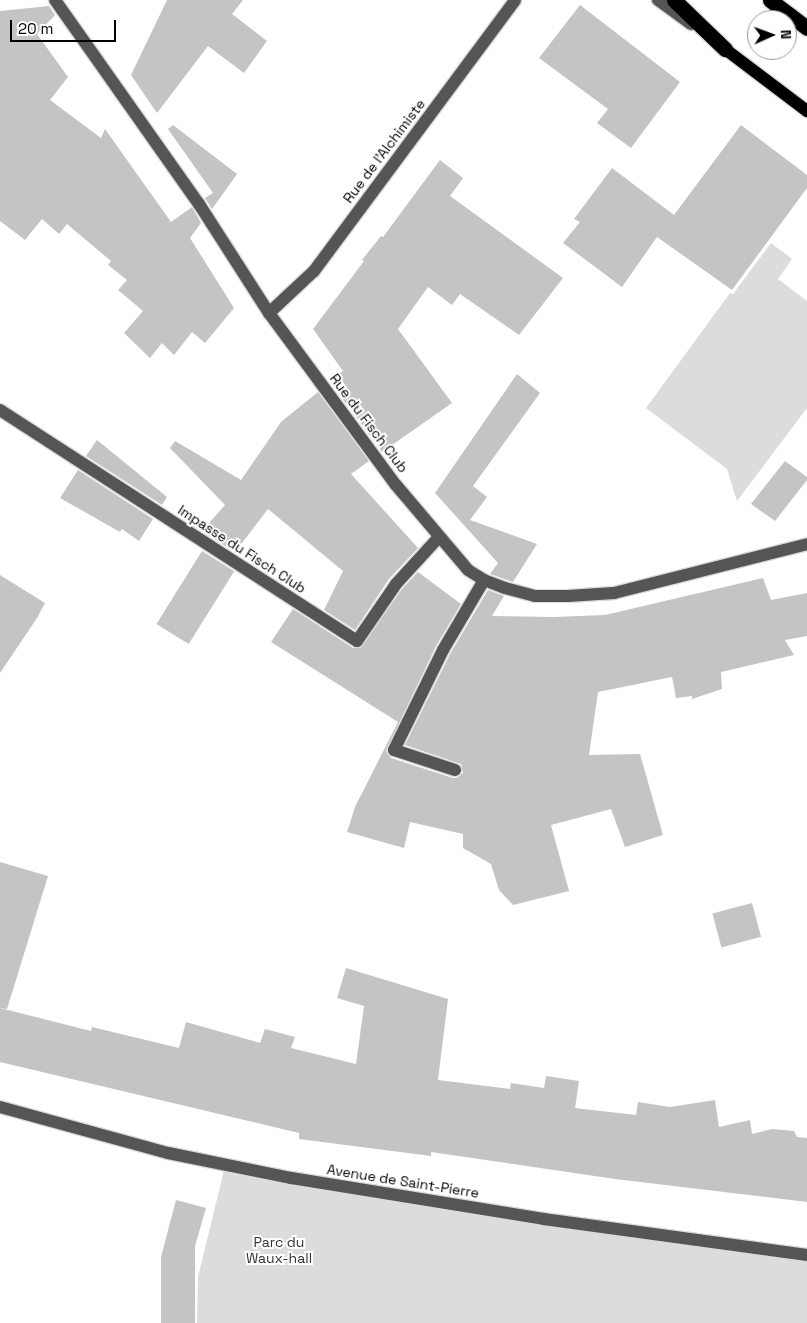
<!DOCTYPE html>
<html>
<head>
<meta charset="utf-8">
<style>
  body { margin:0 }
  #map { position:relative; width:807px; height:1323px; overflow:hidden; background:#fff; font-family:"Space Grotesk",sans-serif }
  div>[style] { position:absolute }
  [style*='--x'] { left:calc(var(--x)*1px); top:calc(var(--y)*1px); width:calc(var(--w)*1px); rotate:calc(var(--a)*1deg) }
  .green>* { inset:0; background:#dcdcdc }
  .building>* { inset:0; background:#c4c4c4; transform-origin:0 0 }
  .roads { filter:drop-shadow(1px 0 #dbdbdb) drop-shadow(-1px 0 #dbdbdb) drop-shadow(0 1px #dbdbdb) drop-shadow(0 -1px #dbdbdb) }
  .minor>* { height:12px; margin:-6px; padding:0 6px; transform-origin:6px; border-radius:6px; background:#555 }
  .major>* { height:12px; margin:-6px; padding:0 6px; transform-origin:6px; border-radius:6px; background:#000 }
  .highway>* { height:15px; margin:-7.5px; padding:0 7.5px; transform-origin:7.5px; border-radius:7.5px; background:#000 }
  span { translate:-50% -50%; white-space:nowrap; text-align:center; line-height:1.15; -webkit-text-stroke:4px #fff; paint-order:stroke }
  .street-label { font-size:14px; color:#000 }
  .park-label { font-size:14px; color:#333 }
  .north { position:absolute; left:747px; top:10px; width:50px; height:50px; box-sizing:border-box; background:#fff; border:1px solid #999; border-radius:50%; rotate:88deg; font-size:14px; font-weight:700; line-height:20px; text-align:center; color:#000 }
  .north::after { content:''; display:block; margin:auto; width:18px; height:22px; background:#000; clip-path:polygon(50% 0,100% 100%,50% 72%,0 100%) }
  .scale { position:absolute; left:10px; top:20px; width:106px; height:22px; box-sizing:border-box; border:2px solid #000; border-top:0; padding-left:6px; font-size:15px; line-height:18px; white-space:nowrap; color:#000; -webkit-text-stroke:4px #fff; paint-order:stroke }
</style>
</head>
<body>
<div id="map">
  <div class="green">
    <i style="clip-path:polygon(771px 243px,792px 259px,778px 279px,807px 301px,807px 408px,737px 501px,727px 469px,646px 408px,730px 293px,733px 294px)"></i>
    <i style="clip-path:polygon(225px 1166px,807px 1255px,807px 1323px,197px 1323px,198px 1277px)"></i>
  </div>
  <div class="building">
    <i style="clip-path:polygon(167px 0,243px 0,232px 14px,267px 41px,244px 73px,208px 46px,157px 113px,131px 75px)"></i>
    <i style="clip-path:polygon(580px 5px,680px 82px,631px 148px,597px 123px,608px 109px,539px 58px)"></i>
    <i style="clip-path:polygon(49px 6px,55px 15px,37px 34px,68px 77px,50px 100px,101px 138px,105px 129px,171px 222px,192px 207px,201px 223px,190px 238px,234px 308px,205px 343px,192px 332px,174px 355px,162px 343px,150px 358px,124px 333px,143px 311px,118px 290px,127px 280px,108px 265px,111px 261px,67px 224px,59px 234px,42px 219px,25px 240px,0 221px,0 11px)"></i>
    <i style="clip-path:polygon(173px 125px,237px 174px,212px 209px,205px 198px,213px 193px,168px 129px)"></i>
    <i style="clip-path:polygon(741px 125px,807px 175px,807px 188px,732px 290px,657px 237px,622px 287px,563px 243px,580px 222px,574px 219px,612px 168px,674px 215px)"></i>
    <i style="clip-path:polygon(440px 160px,463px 178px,450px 196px,563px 278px,519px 335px,460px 294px,452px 305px,428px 287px,398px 329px,452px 403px,382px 452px,330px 382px,343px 371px,313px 329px,364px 261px,362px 260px,381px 236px,383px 237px)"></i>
    <i style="clip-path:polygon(517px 374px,540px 393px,473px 486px,487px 497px,470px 520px,537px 544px,513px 582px,490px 574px,498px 563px,435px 493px)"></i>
    <i style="clip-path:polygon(318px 392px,369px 461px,351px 474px,418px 548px,389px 579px,355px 630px,324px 610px,343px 571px,268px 509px,235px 552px,202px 531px,225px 505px,170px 448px,175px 441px,241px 480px,281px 422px)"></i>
    <i style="clip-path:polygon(97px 440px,167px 497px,162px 505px,86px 456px)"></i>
    <i style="clip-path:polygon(785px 461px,807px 477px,807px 480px,775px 521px,751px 504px)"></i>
    <i style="clip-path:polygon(78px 470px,153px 519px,139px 541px,122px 529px,120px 532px,60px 498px)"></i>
    <i style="left:202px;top:551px;width:38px;height:86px;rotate:32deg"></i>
    <i style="clip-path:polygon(418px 572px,461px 604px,436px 646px,386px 751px,391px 758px,453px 778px,457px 778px,463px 773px,461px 764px,405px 745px,450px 654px,488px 590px,504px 596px,492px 616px,554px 617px,605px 615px,763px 578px,771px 600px,807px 593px,807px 636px,785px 640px,794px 655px,721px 672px,722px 689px,692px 699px,692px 696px,676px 698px,672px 677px,598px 692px,589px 755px,640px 754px,663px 835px,625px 847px,611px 809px,551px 825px,569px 891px,513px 905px,499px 890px,491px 864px,463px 848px,463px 834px,410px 822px,404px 848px,347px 832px,355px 807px,398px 722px,271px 642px,293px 609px,353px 648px,360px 648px,402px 589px)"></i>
    <i style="clip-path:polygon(0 575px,45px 603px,37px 618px,0 673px)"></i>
    <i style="clip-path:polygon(0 862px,48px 876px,7px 1009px,0 1008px)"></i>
    <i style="left:752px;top:903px;width:35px;height:41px;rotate:75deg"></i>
    <i style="clip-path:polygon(346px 968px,448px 999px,438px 1080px,510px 1089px,511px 1083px,544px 1088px,546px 1076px,579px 1081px,575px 1108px,636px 1115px,638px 1102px,670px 1107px,715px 1100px,719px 1127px,750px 1120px,752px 1134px,772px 1129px,794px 1131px,797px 1137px,807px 1138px,807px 1202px,615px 1179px,431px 1152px,431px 1156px,299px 1139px,299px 1133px,0 1062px,0 1008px,91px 1031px,92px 1027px,179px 1048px,186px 1022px,260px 1043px,265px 1029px,295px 1037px,291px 1048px,356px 1064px,364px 1006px,337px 998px)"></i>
    <i style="clip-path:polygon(176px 1200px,206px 1208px,195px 1246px,195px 1323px,161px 1323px,161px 1257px)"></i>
  </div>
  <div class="roads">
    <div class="minor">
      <i style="--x:55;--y:0;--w:250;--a:54.8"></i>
      <i style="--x:199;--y:204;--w:130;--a:57.3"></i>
      <i style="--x:269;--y:313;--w:214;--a:53.6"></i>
      <i style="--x:396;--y:485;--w:111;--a:49.7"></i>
      <i style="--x:468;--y:570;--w:19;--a:32"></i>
      <i style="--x:484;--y:580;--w:22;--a:21"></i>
      <i style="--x:505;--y:588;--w:31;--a:15"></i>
      <i style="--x:535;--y:596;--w:33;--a:0"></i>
      <i style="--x:568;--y:596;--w:46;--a:-3.7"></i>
      <i style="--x:614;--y:593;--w:199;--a:-14.2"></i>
      <i style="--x:658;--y:0;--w:41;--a:36"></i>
      <i style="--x:269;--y:313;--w:62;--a:-43"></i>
      <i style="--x:314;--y:271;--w:337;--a:-53.4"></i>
      <i style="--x:0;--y:410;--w:425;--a:32.9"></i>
      <i style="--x:357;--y:641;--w:69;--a:-55.6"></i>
      <i style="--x:396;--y:584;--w:64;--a:-47.5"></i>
      <i style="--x:455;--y:770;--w:64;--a:-161.8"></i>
      <i style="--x:394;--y:750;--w:111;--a:-63.9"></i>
      <i style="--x:443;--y:650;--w:81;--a:-59.6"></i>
      <i style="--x:0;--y:1107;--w:174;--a:15.3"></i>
      <i style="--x:168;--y:1153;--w:126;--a:11.5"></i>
      <i style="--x:291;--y:1178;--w:256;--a:9.2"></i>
      <i style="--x:544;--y:1219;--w:265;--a:7.8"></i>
    </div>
    <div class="major">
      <i style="--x:725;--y:49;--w:103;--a:37.1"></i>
    </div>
    <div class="highway">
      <i style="--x:674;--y:0;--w:71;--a:43.9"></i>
      <i style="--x:770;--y:0;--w:46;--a:37.1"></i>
    </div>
  </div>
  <div class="street-label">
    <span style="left:384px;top:151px;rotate:-53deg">Rue de l'Alchimiste</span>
    <span style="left:369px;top:423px;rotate:53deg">Rue du Fisch Club</span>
    <span style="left:242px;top:549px;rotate:33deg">Impasse du Fisch Club</span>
    <span style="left:403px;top:1181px;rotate:9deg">Avenue de Saint-Pierre</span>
  </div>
  <div class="park-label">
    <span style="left:279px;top:1250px">Parc du<br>Waux-hall</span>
  </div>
  <div class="north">N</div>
  <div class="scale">20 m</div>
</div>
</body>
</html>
